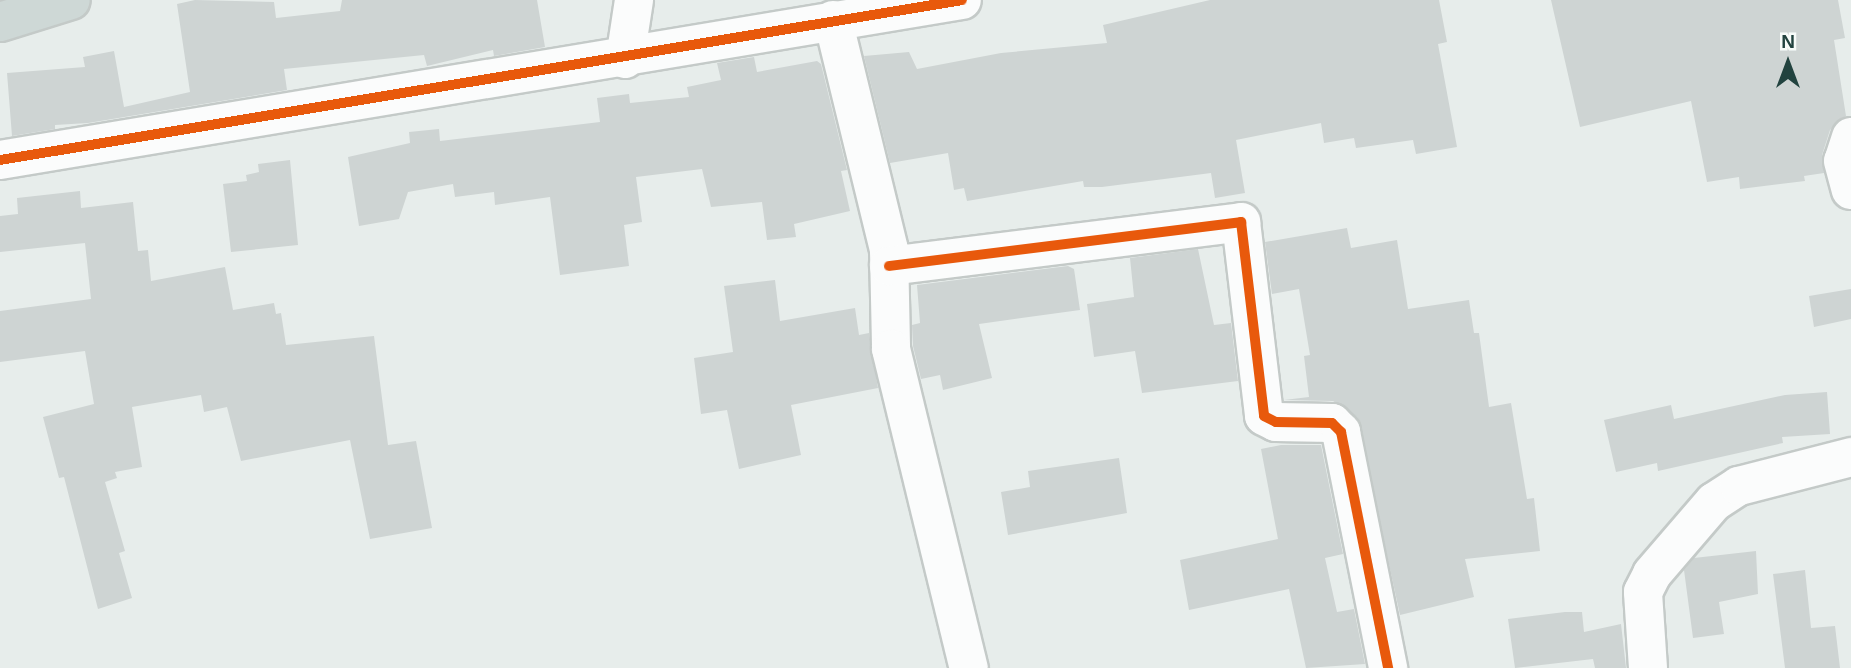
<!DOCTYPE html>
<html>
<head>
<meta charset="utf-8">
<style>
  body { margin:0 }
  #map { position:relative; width:1851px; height:668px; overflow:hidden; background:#e7edeb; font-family:Helvetica,sans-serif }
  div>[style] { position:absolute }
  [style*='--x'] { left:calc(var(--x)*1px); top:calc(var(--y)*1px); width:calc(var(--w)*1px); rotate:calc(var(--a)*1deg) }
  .building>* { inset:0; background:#ced4d3 }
  .roads { filter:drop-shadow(2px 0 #c4cac8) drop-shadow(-2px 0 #c4cac8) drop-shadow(0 2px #c4cac8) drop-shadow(0 -2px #c4cac8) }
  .minor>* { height:38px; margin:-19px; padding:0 19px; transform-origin:19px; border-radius:19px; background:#fbfcfc }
  .major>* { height:38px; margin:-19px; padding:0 19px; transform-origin:19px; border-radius:19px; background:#ced8d6 }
  .cycleway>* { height:10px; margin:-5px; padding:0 5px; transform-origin:5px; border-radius:5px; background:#e8590c }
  span { translate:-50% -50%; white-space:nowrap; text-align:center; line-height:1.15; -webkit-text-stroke:7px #f7fbf9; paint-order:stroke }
  .north { position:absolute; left:1753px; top:28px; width:70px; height:70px; -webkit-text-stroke:5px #f7fbf9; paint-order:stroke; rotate:0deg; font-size:19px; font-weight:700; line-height:28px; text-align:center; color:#22433f }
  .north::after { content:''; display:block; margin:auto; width:24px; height:32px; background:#22433f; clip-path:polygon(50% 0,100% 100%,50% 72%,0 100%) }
</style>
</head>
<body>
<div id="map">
  <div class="building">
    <i style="clip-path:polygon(195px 0,274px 2px,276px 18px,340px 11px,342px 0,537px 0,545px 47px,494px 56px,493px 50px,427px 66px,424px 55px,284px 69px,287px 90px,88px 123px,55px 125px,55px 129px,12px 136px,7px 73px,85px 67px,83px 57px,114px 51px,124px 107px,190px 92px,177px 4px)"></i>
    <i style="clip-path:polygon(1210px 0,1439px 0,1447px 42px,1438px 44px,1457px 147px,1416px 154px,1413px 140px,1356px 148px,1354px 138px,1324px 143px,1321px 123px,1236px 140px,1245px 193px,1215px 198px,1211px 173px,1102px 187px,1084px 187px,1083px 181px,967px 201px,964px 188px,954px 190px,948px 153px,890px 163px,864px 56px,909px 52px,917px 69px,1001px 53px,1107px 43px,1103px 25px)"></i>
    <i style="clip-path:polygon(1551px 0,1838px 0,1845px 38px,1834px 40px,1846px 116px,1830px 130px,1822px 155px,1824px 173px,1804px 176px,1805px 181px,1740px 189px,1739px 177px,1707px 182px,1691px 101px,1580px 127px)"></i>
    <i style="clip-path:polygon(754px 57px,757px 72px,817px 61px,821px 64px,847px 170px,841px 171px,850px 211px,794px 224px,796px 237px,767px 240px,762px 202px,711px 207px,702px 169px,636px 177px,642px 222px,624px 225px,629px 266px,560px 275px,550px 197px,495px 205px,494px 192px,455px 197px,453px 184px,408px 192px,399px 219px,359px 226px,348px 157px,410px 143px,409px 132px,439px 129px,440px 141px,600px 122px,597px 98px,629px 94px,630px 103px,689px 97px,687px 87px,721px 80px,717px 63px)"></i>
    <i style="clip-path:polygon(290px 160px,298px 245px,231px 252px,223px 184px,247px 181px,246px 175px,259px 172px,258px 164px)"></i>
    <i style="clip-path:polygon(80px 191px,81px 208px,133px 202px,138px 251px,148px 250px,151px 281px,225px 267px,233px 310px,274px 303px,276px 314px,281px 313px,286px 345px,374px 336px,388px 445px,416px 441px,432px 528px,370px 539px,350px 440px,241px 461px,227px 407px,204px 412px,201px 395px,132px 407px,142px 467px,115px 472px,117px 478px,105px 482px,125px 551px,119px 553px,132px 598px,98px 609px,64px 477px,59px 478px,43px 417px,94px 404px,85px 351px,0 362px,0 311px,91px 299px,85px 243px,0 252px,0 216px,18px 214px,17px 198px)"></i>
    <i style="clip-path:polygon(1347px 228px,1351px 248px,1397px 240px,1408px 309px,1469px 300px,1474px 333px,1479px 333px,1489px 407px,1511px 403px,1527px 499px,1534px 498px,1540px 551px,1465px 559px,1474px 597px,1400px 615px,1357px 417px,1333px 401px,1284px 400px,1309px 397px,1304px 356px,1310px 355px,1299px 289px,1272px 294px,1265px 242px)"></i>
    <i style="clip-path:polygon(1198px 249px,1214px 325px,1231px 323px,1238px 381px,1142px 393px,1135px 351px,1094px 357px,1087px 304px,1134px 297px,1130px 258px)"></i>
    <i style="clip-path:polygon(1068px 266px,1074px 269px,1080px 310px,979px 324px,992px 378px,943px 390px,940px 375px,921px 379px,913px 346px,912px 325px,920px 323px,917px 285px)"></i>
    <i style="clip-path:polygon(775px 280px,780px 321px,855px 308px,859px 335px,869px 333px,878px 388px,791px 405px,801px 455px,739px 469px,727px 410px,701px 414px,694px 358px,733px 352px,724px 286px)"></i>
    <i style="clip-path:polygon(1851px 289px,1851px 319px,1814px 327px,1809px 296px)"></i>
    <i style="clip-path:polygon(1827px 392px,1830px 434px,1782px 437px,1783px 443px,1658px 471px,1657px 463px,1616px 472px,1604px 420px,1671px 405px,1674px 419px,1785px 395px)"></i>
    <i style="clip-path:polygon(1281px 445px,1321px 445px,1343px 554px,1325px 558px,1337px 612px,1354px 609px,1365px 664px,1306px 668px,1289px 589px,1189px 610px,1180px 560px,1278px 539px,1261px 449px)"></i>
    <i style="clip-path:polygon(1119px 458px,1127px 513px,1008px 535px,1001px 492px,1030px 487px,1028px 471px)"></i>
    <i style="clip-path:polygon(1756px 551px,1758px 594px,1719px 602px,1724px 634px,1693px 638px,1684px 570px,1694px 558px)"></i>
    <i style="clip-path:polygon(1805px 570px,1811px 628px,1835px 626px,1840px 668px,1785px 668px,1773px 574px)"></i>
    <i style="clip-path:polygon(1565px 612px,1582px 612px,1584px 632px,1621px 624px,1626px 668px,1595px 668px,1593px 659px,1515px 668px,1508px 619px)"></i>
  </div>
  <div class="roads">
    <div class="minor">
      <i style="--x:833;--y:20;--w:237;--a:76.3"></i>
      <i style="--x:889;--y:250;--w:99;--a:88.8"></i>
      <i style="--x:891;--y:349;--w:328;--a:76.3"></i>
      <i style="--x:625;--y:59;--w:60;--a:-81.3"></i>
      <i style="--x:1851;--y:137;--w:25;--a:108"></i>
      <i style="--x:1843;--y:161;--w:30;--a:75"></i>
      <i style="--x:0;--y:160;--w:975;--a:-9.44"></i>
      <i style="--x:889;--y:266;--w:355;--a:-7.1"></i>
      <i style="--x:1241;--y:222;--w:195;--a:83.2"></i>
      <i style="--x:1264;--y:416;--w:13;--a:27"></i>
      <i style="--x:1276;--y:422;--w:56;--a:1"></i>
      <i style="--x:1332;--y:423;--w:13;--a:45"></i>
      <i style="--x:1341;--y:432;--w:241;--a:78.7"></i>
      <i style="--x:1648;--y:668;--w:76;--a:-93.8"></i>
      <i style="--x:1643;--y:592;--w:20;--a:-63"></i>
      <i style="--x:1652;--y:574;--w:95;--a:-49.3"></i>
      <i style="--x:1714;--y:502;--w:30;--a:-33"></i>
      <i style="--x:1739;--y:486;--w:116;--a:-14.5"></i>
    </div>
    <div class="major">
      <i style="--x:0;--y:22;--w:74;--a:-17.2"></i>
    </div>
  </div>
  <div class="cycleway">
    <i style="--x:0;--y:160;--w:975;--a:-9.44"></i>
    <i style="--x:889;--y:266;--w:355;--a:-7.1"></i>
    <i style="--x:1241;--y:222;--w:195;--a:83.2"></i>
    <i style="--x:1264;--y:416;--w:13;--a:27"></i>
    <i style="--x:1276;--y:422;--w:56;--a:1"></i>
    <i style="--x:1332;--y:423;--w:13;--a:45"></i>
    <i style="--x:1341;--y:432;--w:241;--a:78.7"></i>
  </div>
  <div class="north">N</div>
</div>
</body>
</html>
